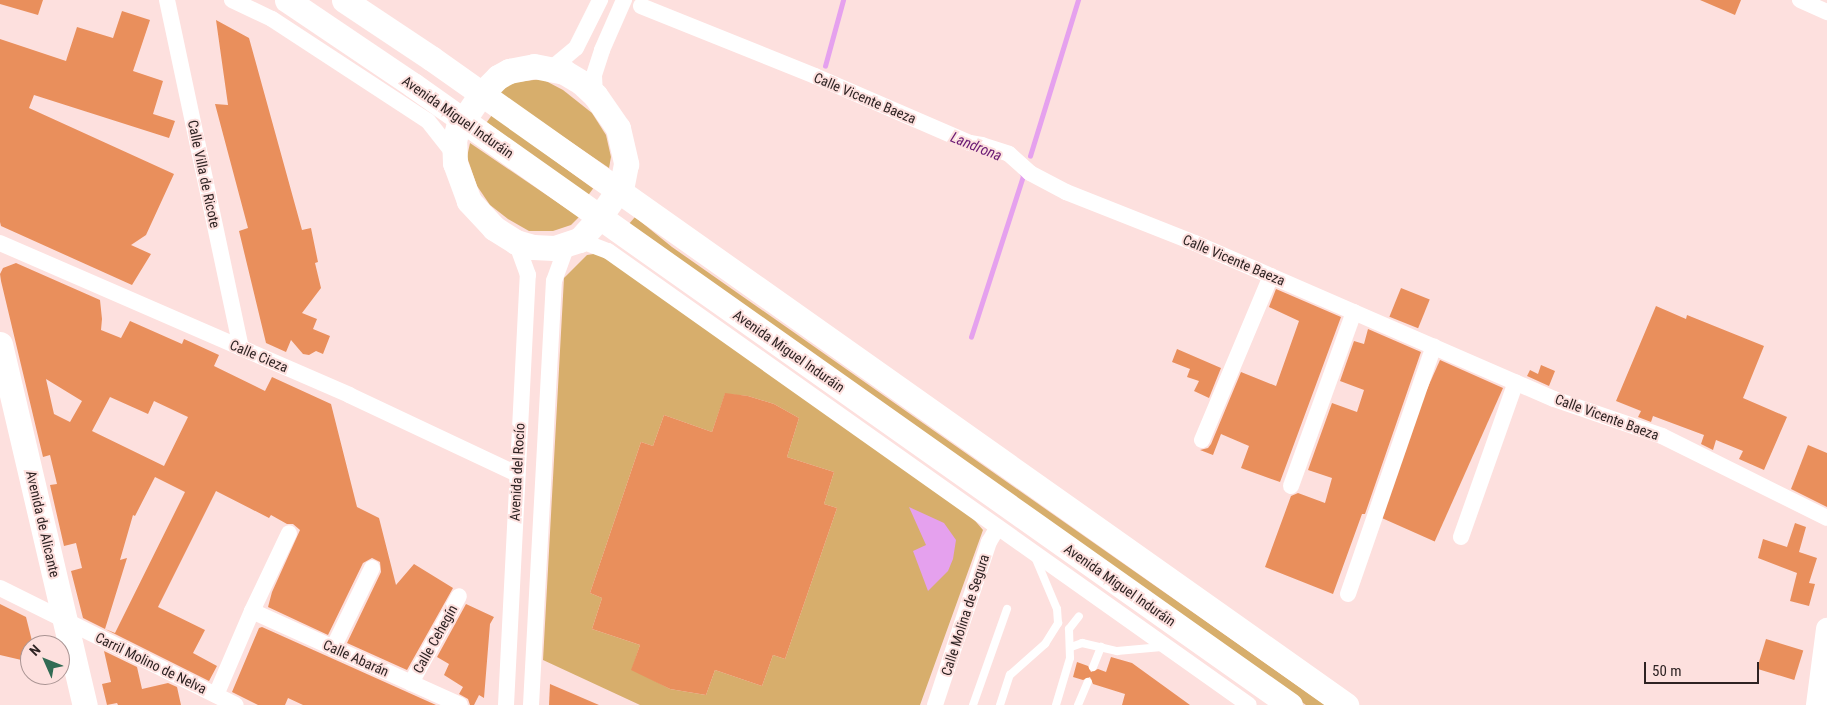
<!DOCTYPE html>
<html>
<head>
<meta charset="utf-8">
<style>
  body { margin:0 }
  #map { position:relative; width:1827px; height:705px; overflow:hidden; background:#fde0de; font-family:"Roboto Condensed",sans-serif }
  div>[style] { position:absolute }
  [style*='--x'] { left:calc(var(--x)*1px); top:calc(var(--y)*1px); width:calc(var(--w)*1px); rotate:calc(var(--a)*1deg) }
  .green>* { inset:0; background:#d7ae6c; transform-origin:0 0 }
  .water>* { inset:0; background:#e5a1ee }
  .stream>* { height:4.5px; margin:-2.25px; padding:0 2.25px; transform-origin:2.25px; border-radius:2.25px; background:#e5a1ee }
  .building>* { inset:0; background:#e98f5c; transform-origin:0 0 }
  .service>* { height:8px; margin:-4px; padding:0 4px; transform-origin:4px; border-radius:4px; background:#fff }
  .minor>* { height:16px; margin:-8px; padding:0 8px; transform-origin:8px; border-radius:8px; background:#fff }
  .secondary>* { height:22px; margin:-11px; padding:0 11px; transform-origin:11px; border-radius:11px; background:#fff }
  .primary>* { height:25px; margin:-12.5px; padding:0 12.5px; transform-origin:12.5px; border-radius:12.5px; background:#fff }
  span { translate:-50% -50%; white-space:nowrap; text-align:center; line-height:1.15; -webkit-text-stroke:4px #fde0de; paint-order:stroke }
  .street-label { font-size:14px; color:#2e2323 }
  .water-label { font-size:15px; color:#691873; font-style:italic }
  .north { position:absolute; left:20px; top:635px; width:50px; height:50px; box-sizing:border-box; background:#fde0de; border:1px solid #aa9493; border-radius:50%; rotate:314deg; font-size:14px; font-weight:700; line-height:20px; text-align:center; color:#2e2323 }
  .north::after { content:''; display:block; margin:auto; width:18px; height:22px; background:#326b54; clip-path:polygon(50% 0,100% 100%,50% 72%,0 100%) }
  .scale { position:absolute; left:1644px; top:662px; width:115px; height:22px; box-sizing:border-box; border:2px solid #2e2323; border-top:0; padding-left:6px; font-size:15px; line-height:18px; white-space:nowrap; color:#2e2323; -webkit-text-stroke:4px #fde0de; paint-order:stroke }
</style>
</head>
<body>
<div id="map">
  <div class="green">
    <i style="clip-path:polygon(542px 79px,563px 90px,592px 113px,606px 135px,611px 157px,609px 168px,499px 93px,508px 83px)"></i>
    <i style="left:492px;top:115px;width:125px;height:9px;rotate:36deg"></i>
    <i style="clip-path:polygon(470px 143px,579px 217px,571px 225px,553px 231px,529px 231px,508px 219px,490px 205px,477px 186px,467px 157px)"></i>
    <i style="clip-path:polygon(635px 217px,672px 247px,1325px 705px,1306px 705px,628px 225px)"></i>
    <i style="clip-path:polygon(evenodd,600px 253px,971px 516px,983px 530px,920px 705px,640px 705px,543px 660px,564px 278px,587px 255px,600px 253px,725px 394px,748px 396px,774px 404px,799px 418px,787px 457px,834px 472px,824px 504px,837px 508px,785px 659px,773px 655px,762px 686px,715px 670px,706px 695px,670px 689px,632px 669px,640px 645px,592px 629px,602px 598px,590px 593px,641px 442px,653px 446px,664px 415px,712px 432px,725px 394px)"></i>
  </div>
  <div class="water">
    <i style="clip-path:polygon(909px 507px,944px 523px,956px 540px,953px 559px,948px 571px,928px 591px,913px 551px,926px 545px)"></i>
  </div>
  <div class="stream">
    <i style="--x:825;--y:66;--w:68;--a:-74.7"></i>
    <i style="--x:1030;--y:156;--w:163;--a:-72.9"></i>
    <i style="--x:971;--y:337;--w:169;--a:-72.1"></i>
    <i style="--x:1023;--y:176;--w:4;--a:-117"></i>
  </div>
  <div class="building">
    <i style="clip-path:polygon(0 0,43px 0,38px 15px,0 4px)"></i>
    <i style="clip-path:polygon(1700px 0,1741px 0,1735px 15px)"></i>
    <i style="clip-path:polygon(122px 11px,150px 20px,133px 71px,163px 81px,153px 114px,175px 121px,169px 138px,34px 95px,29px 108px,174px 174px,146px 235px,131px 245px,151px 254px,132px 285px,1px 226px,0 222px,0 39px,66px 61px,77px 27px,113px 38px)"></i>
    <i style="clip-path:polygon(216px 20px,249px 38px,302px 230px,311px 228px,318px 262px,315px 263px,321px 288px,302px 313px,317px 319px,313px 329px,330px 336px,323px 354px,316px 351px,309px 355px,303px 354px,291px 340px,286px 352px,266px 343px,239px 231px,248px 228px,215px 104px,228px 105px)"></i>
    <i style="clip-path:polygon(evenodd,16px 263px,100px 300px,102px 319px,101px 330px,121px 338px,130px 321px,182px 344px,184px 339px,219px 355px,214px 366px,265px 391px,272px 377px,331px 404px,357px 507px,379px 518px,396px 585px,414px 564px,453px 588px,407px 670px,347px 643px,381px 572px,380px 562px,372px 558px,363px 563px,328px 635px,268px 607px,272px 592px,300px 530px,293px 524px,287px 524px,271px 515px,269px 518px,216px 491px,158px 607px,205px 630px,193px 653px,217px 666px,209px 681px,83px 618px,71px 571px,82px 568px,76px 543px,64px 546px,50px 485px,57px 484px,50px 455px,43px 457px,1px 281px,0 274px,3px 268px,16px 263px,46px 379px,82px 401px,70px 422px,54px 414px,46px 379px,16px 263px,110px 397px,148px 414px,154px 401px,188px 417px,164px 466px,92px 431px,110px 397px,16px 263px,155px 477px,185px 492px,115px 633px,105px 629px,127px 558px,120px 560px,133px 515px,135px 516px,155px 477px)"></i>
    <i style="left:1401px;top:288px;width:31px;height:31px;rotate:22deg"></i>
    <i style="clip-path:polygon(1276px 289px,1341px 317px,1280px 482px,1241px 468px,1249px 446px,1221px 434px,1213px 455px,1200px 450px,1208px 448px,1211px 444px,1241px 372px,1276px 386px,1299px 321px,1269px 307px)"></i>
    <i style="clip-path:polygon(1656px 306px,1686px 319px,1687px 315px,1764px 346px,1743px 398px,1787px 417px,1764px 470px,1739px 459px,1743px 451px,1716px 440px,1713px 450px,1701px 444px,1704px 435px,1653px 416px,1651px 422px,1638px 417px,1641px 411px,1616px 401px)"></i>
    <i style="clip-path:polygon(1368px 329px,1421px 352px,1365px 514px,1362px 514px,1333px 594px,1265px 567px,1291px 496px,1298px 493px,1325px 503px,1332px 478px,1308px 470px,1332px 403px,1357px 412px,1364px 390px,1340px 381px,1354px 341px,1364px 344px)"></i>
    <i style="clip-path:polygon(1177px 349px,1221px 368px,1209px 398px,1194px 391px,1199px 381px,1187px 377px,1190px 369px,1172px 362px)"></i>
    <i style="left:1440px;top:360px;width:69px;height:168px;rotate:24deg"></i>
    <i style="clip-path:polygon(1541px 365px,1555px 371px,1549px 386px,1527px 376px,1530px 370px,1538px 374px)"></i>
    <i style="clip-path:polygon(725px 393px,748px 396px,774px 404px,799px 418px,787px 457px,834px 472px,824px 504px,837px 508px,785px 659px,773px 655px,762px 686px,715px 670px,706px 695px,670px 689px,631px 670px,640px 645px,592px 629px,602px 598px,590px 593px,641px 442px,653px 446px,664px 415px,712px 432px)"></i>
    <i style="clip-path:polygon(1808px 445px,1827px 453px,1827px 507px,1791px 489px)"></i>
    <i style="clip-path:polygon(1795px 523px,1806px 527px,1799px 552px,1817px 558px,1809px 583px,1815px 584px,1809px 606px,1790px 601px,1797px 573px,1758px 558px,1763px 539px,1787px 547px)"></i>
    <i style="clip-path:polygon(0 604px,26px 617px,33px 645px,30px 645px,30px 662px,0 655px)"></i>
    <i style="clip-path:polygon(466px 604px,494px 617px,490px 624px,484px 698px,479px 695px,474px 705px,470px 705px,468px 699px,459px 694px,463px 687px,444px 675px,449px 664px,437px 657px)"></i>
    <i style="clip-path:polygon(262px 627px,329px 657px,436px 705px,303px 705px,288px 698px,285px 705px,258px 705px,232px 692px,259px 628px)"></i>
    <i style="left:1766px;top:639px;width:39px;height:31px;rotate:17deg"></i>
    <i style="clip-path:polygon(104px 651px,137px 667px,142px 689px,168px 683px,177px 687px,181px 705px,118px 705px,117px 703px,107px 705px,102px 684px,111px 682px)"></i>
    <i style="clip-path:polygon(1111px 657px,1132px 663px,1190px 705px,1122px 705px,1125px 694px,1093px 684px,1090px 677px,1083px 680px,1073px 677px,1077px 662px,1088px 666px,1091px 672px,1098px 669px,1106px 672px)"></i>
    <i style="clip-path:polygon(550px 684px,599px 705px,549px 705px)"></i>
  </div>
  <div class="service">
    <i style="--x:1071;--y:647;--w:12;--a:-20"></i>
    <i style="--x:1082;--y:643;--w:36;--a:13"></i>
    <i style="--x:1117;--y:651;--w:45;--a:-5.1"></i>
    <i style="--x:1093;--y:667;--w:22;--a:-68"></i>
    <i style="--x:973;--y:705;--w:102;--a:-70.5"></i>
    <i style="--x:1000;--y:705;--w:32;--a:-72"></i>
    <i style="--x:1010;--y:675;--w:47;--a:-41.5"></i>
    <i style="--x:1045;--y:644;--w:25;--a:-58"></i>
    <i style="--x:1058;--y:623;--w:14;--a:-94"></i>
    <i style="--x:1057;--y:609;--w:56;--a:-112.9"></i>
    <i style="--x:1056;--y:705;--w:49;--a:-73.4"></i>
    <i style="--x:1070;--y:658;--w:29;--a:-92"></i>
    <i style="--x:1069;--y:629;--w:16;--a:-52"></i>
    <i style="--x:1078;--y:705;--w:25;--a:-67"></i>
  </div>
  <div class="minor">
    <i style="--x:167;--y:0;--w:356;--a:78"></i>
    <i style="--x:232;--y:0;--w:44;--a:25.4"></i>
    <i style="--x:272;--y:19;--w:186;--a:33.2"></i>
    <i style="--x:428;--y:121;--w:42;--a:51.8"></i>
    <i style="--x:1800;--y:0;--w:30;--a:24"></i>
    <i style="--x:641;--y:6;--w:188;--a:21.9"></i>
    <i style="--x:815;--y:76;--w:169;--a:23.4"></i>
    <i style="--x:970;--y:143;--w:12;--a:9"></i>
    <i style="--x:982;--y:145;--w:28;--a:18"></i>
    <i style="--x:1009;--y:154;--w:28;--a:42"></i>
    <i style="--x:1030;--y:173;--w:41;--a:27.8"></i>
    <i style="--x:1066;--y:192;--w:139;--a:21.6"></i>
    <i style="--x:1195;--y:243;--w:391;--a:23.5"></i>
    <i style="--x:1554;--y:399;--w:114;--a:18.9"></i>
    <i style="--x:1662;--y:436;--w:184;--a:26.4"></i>
    <i style="--x:552;--y:68;--w:31;--a:-40"></i>
    <i style="--x:576;--y:48;--w:54;--a:-63.4"></i>
    <i style="--x:595;--y:95;--w:20;--a:-93"></i>
    <i style="--x:594;--y:75;--w:26;--a:-72"></i>
    <i style="--x:602;--y:50;--w:55;--a:-66.3"></i>
    <i style="--x:579;--y:240;--w:31;--a:21"></i>
    <i style="--x:608;--y:251;--w:785;--a:35.31"></i>
    <i style="--x:0;--y:243;--w:381;--a:23.5"></i>
    <i style="--x:349;--y:395;--w:186;--a:25.2"></i>
    <i style="--x:1202;--y:440;--w:178;--a:-67.2"></i>
    <i style="--x:1291;--y:486;--w:185;--a:-70.1"></i>
    <i style="--x:1461;--y:537;--w:164;--a:-70.5"></i>
    <i style="--x:0;--y:588;--w:263;--a:26.4"></i>
    <i style="--x:1348;--y:594;--w:262;--a:-70.9"></i>
    <i style="--x:252;--y:611;--w:228;--a:24.3"></i>
    <i style="--x:333;--y:648;--w:89;--a:-64"></i>
    <i style="--x:411;--y:683;--w:99;--a:-61.1"></i>
    <i style="--x:216;--y:695;--w:91;--a:-66.8"></i>
    <i style="--x:252;--y:611;--w:86;--a:-64.6"></i>
    <i style="--x:506;--y:705;--w:431;--a:-87.1"></i>
    <i style="--x:528;--y:275;--w:35;--a:-110"></i>
    <i style="--x:531;--y:705;--w:425;--a:-86.9"></i>
    <i style="--x:554;--y:281;--w:38;--a:-70"></i>
    <i style="--x:935;--y:705;--w:172;--a:-71.7"></i>
    <i style="--x:989;--y:542;--w:17;--a:-59"></i>
  </div>
  <div class="secondary">
    <i style="--x:1817;--y:705;--w:77;--a:-82.5"></i>
  </div>
  <div class="primary">
    <i style="--x:287;--y:0;--w:152;--a:34"></i>
    <i style="--x:413;--y:85;--w:1074;--a:35.26"></i>
    <i style="--x:344;--y:0;--w:105;--a:33.7"></i>
    <i style="--x:431;--y:58;--w:1121;--a:35.26"></i>
    <i style="--x:534;--y:66;--w:31;--a:11"></i>
    <i style="--x:564;--y:72;--w:21;--a:31"></i>
    <i style="--x:582;--y:83;--w:18;--a:43"></i>
    <i style="--x:595;--y:95;--w:40;--a:55.1"></i>
    <i style="--x:618;--y:128;--w:37;--a:77"></i>
    <i style="--x:626;--y:164;--w:21;--a:101"></i>
    <i style="--x:622;--y:185;--w:39;--a:125"></i>
    <i style="--x:600;--y:217;--w:31;--a:132"></i>
    <i style="--x:579;--y:240;--w:26;--a:162"></i>
    <i style="--x:554;--y:248;--w:21;--a:-177"></i>
    <i style="--x:533;--y:247;--w:18;--a:-164"></i>
    <i style="--x:516;--y:242;--w:26;--a:-148"></i>
    <i style="--x:494;--y:228;--w:37;--a:-133"></i>
    <i style="--x:469;--y:201;--w:40;--a:-110.2"></i>
    <i style="--x:455;--y:163;--w:23;--a:-92"></i>
    <i style="--x:454;--y:140;--w:13;--a:-72"></i>
    <i style="--x:458;--y:128;--w:41;--a:-55.9"></i>
    <i style="--x:481;--y:94;--w:24;--a:-45"></i>
    <i style="--x:498;--y:77;--w:13;--a:-29"></i>
    <i style="--x:509;--y:71;--w:25;--a:-11"></i>
    <i style="--x:0;--y:344;--w:371;--a:76.8"></i>
  </div>
  <div class="street-label">
    <span style="left:865px;top:98px;rotate:23deg">Calle Vicente Baeza</span>
    <span style="left:458px;top:117px;rotate:35deg">Avenida Miguel Induráin</span>
    <span style="left:204px;top:174px;rotate:78deg">Calle Villa de Ricote</span>
    <span style="left:1234px;top:260px;rotate:23deg">Calle Vicente Baeza</span>
    <span style="left:789px;top:351px;rotate:35deg">Avenida Miguel Induráin</span>
    <span style="left:259px;top:356px;rotate:23deg">Calle Cieza</span>
    <span style="left:1607px;top:417px;rotate:20deg">Calle Vicente Baeza</span>
    <span style="left:517px;top:472px;rotate:-87deg">Avenida del Rocío</span>
    <span style="left:43px;top:524px;rotate:77deg">Avenida de Alicante</span>
    <span style="left:1120px;top:585px;rotate:35deg">Avenida Miguel Induráin</span>
    <span style="left:965px;top:615px;rotate:-72deg">Calle Molina de Segura</span>
    <span style="left:435px;top:639px;rotate:-61deg">Calle Cehegín</span>
    <span style="left:356px;top:658px;rotate:24deg">Calle Abarán</span>
    <span style="left:151px;top:663px;rotate:26deg">Carril Molino de Nelva</span>
  </div>
  <div class="water-label">
    <span style="left:976px;top:147px;rotate:22deg">Landrona</span>
  </div>
  <div class="north">N</div>
  <div class="scale">50 m</div>
</div>
</body>
</html>
